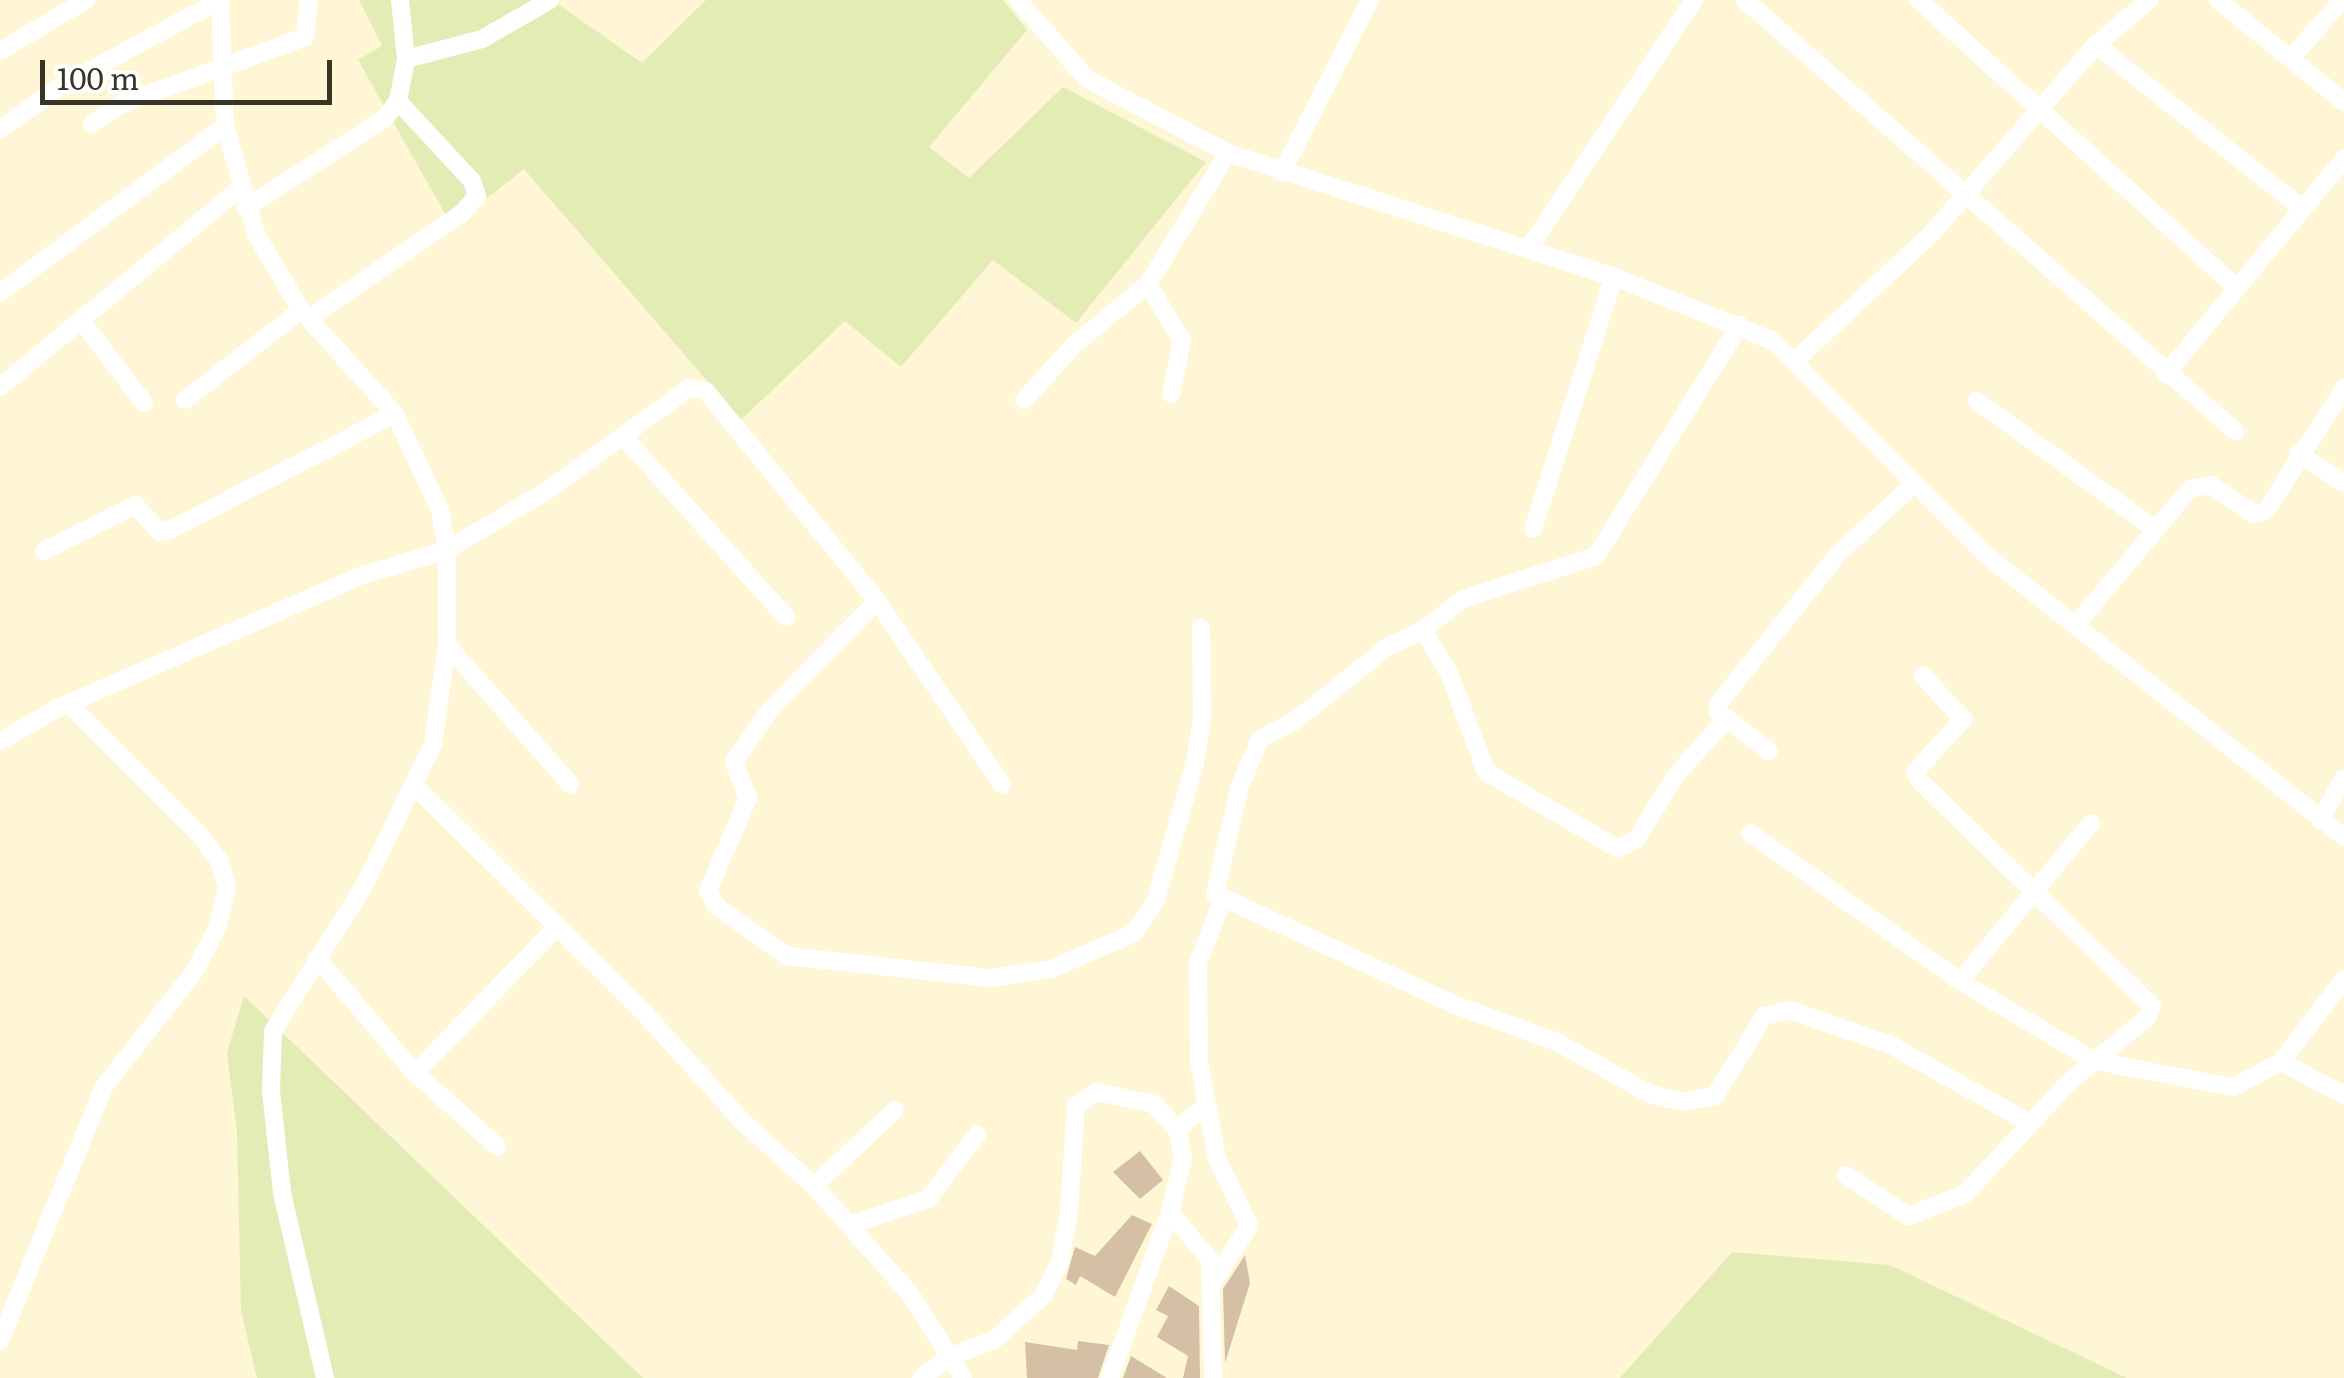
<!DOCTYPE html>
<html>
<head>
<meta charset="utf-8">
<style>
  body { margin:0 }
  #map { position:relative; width:2344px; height:1378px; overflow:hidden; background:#fef6d5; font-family:Literata,serif }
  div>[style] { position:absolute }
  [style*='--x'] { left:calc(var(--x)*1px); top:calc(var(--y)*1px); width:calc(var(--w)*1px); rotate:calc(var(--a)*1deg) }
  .green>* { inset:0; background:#e3ecb5 }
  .building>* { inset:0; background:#d5c0a5 }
  .minor>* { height:18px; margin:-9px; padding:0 9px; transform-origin:9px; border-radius:9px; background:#fff }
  span { translate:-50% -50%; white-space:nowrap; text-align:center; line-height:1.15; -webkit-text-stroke:10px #fff; paint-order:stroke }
  .scale { position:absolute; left:40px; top:60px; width:292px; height:45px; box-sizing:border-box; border:5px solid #383528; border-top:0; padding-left:12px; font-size:30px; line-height:35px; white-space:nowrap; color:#383528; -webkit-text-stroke:8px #fff; paint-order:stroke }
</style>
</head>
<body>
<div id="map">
  <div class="green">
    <i style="clip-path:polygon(359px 0,552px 0,642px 63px,706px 0,1003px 0,1027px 30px,929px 147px,969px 178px,1063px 87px,1206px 162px,1076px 323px,993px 260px,901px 367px,845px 321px,741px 420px,524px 169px,452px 226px,358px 60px,382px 46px)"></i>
    <i style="clip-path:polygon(244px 996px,643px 1378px,257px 1378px,241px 1311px,237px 1132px,227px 1053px)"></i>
    <i style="clip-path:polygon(1732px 1252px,1890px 1265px,2127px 1378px,1620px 1378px)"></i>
  </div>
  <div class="building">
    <i style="clip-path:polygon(1140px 1151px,1163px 1180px,1140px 1199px,1113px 1172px)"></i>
    <i style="clip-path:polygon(1132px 1215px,1152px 1224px,1115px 1297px,1080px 1276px,1076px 1285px,1066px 1279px,1075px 1247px,1095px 1256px)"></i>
    <i style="clip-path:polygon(1245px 1255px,1250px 1283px,1225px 1363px,1223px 1289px)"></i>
    <i style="clip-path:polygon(1169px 1286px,1199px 1306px,1200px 1378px,1183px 1378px,1188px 1356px,1157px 1337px,1168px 1316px,1156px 1310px)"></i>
    <i style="clip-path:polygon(1078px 1341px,1109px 1345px,1098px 1378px,1027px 1378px,1025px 1342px,1077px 1350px)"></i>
    <i style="clip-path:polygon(1131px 1356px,1167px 1378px,1123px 1378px)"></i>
  </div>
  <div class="minor">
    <i style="--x:400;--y:0;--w:59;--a:84.2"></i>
    <i style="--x:1018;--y:0;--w:105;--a:48.9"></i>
    <i style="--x:1087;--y:79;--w:159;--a:27.7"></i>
    <i style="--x:1228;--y:153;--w:405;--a:17.8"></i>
    <i style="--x:1614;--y:277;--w:171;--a:21.9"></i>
    <i style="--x:1773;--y:341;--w:302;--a:45.1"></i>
    <i style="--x:1986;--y:555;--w:456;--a:38.2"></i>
    <i style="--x:1745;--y:0;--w:653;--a:41.33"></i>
    <i style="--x:1919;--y:0;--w:428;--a:42.2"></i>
    <i style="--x:2218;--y:0;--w:162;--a:39"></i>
    <i style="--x:2096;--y:45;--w:259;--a:38.4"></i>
    <i style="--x:0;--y:51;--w:100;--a:-30.7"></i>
    <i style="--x:2292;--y:57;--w:76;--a:-48.7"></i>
    <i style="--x:92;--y:124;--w:33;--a:-35"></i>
    <i style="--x:119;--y:105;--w:198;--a:-20.1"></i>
    <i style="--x:305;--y:37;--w:37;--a:-84"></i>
    <i style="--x:0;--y:129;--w:77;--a:-34.9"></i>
    <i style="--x:63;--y:85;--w:179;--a:-28.4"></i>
    <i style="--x:220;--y:0;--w:126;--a:87.7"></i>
    <i style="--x:225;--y:126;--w:115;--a:73.8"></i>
    <i style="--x:257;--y:236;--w:86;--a:59.3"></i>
    <i style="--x:301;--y:310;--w:140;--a:47.9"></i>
    <i style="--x:395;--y:414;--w:106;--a:64.9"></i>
    <i style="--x:440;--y:510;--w:41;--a:80.1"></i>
    <i style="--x:447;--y:550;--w:95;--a:90"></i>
    <i style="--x:447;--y:645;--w:100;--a:98"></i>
    <i style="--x:433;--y:744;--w:156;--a:115.9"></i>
    <i style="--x:365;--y:884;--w:173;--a:122"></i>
    <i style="--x:273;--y:1031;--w:60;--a:91.9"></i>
    <i style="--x:271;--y:1091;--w:103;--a:83.8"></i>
    <i style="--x:282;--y:1193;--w:190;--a:76.9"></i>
    <i style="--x:1282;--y:172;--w:193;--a:-62.9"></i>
    <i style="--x:246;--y:208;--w:166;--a:-32.9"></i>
    <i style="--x:385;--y:118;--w:21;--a:-53"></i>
    <i style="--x:398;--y:101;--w:43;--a:-79.2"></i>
    <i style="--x:406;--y:59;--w:79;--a:-14.7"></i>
    <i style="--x:482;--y:39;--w:78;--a:-29.8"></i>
    <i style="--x:1529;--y:248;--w:298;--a:-56.4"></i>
    <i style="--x:1148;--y:284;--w:66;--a:59.2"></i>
    <i style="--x:1182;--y:341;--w:54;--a:101.7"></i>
    <i style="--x:0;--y:293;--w:280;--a:-36.6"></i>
    <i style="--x:309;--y:318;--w:184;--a:-34.4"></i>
    <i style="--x:461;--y:214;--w:24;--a:-48"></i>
    <i style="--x:477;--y:196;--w:16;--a:-108"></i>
    <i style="--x:472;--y:181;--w:109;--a:-132.8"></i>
    <i style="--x:81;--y:320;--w:104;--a:52.8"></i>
    <i style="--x:1797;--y:359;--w:182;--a:-43"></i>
    <i style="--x:1930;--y:235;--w:252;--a:-48.9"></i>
    <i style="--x:2096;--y:45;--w:70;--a:-40.3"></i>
    <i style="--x:2166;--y:374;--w:279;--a:-50.4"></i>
    <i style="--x:0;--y:387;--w:310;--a:-39.6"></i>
    <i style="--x:185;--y:400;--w:147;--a:-37.8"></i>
    <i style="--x:1024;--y:400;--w:74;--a:-47.7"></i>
    <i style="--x:1074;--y:345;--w:96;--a:-39.5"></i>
    <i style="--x:1148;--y:284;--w:153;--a:-58.6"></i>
    <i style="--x:1977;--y:401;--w:218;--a:35.7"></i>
    <i style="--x:623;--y:436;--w:244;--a:48"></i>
    <i style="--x:2298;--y:454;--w:54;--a:32.2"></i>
    <i style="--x:1533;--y:529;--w:265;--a:-72.2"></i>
    <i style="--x:44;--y:551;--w:102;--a:-26.8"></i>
    <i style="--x:135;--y:505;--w:37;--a:47"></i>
    <i style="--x:160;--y:532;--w:10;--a:-11"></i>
    <i style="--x:170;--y:530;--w:253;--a:-27.3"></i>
    <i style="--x:877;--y:601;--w:154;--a:134.5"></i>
    <i style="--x:769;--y:711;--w:62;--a:124.5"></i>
    <i style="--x:734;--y:762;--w:39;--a:69"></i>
    <i style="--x:748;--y:798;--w:101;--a:113.3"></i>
    <i style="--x:708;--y:891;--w:17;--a:62"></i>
    <i style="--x:716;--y:906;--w:87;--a:35.2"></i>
    <i style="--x:787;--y:956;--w:205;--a:6.2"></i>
    <i style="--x:991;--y:978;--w:61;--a:-8.5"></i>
    <i style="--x:1051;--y:969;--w:90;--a:-23.4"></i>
    <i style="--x:1134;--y:933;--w:40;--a:-56"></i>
    <i style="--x:1156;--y:900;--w:142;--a:-74.1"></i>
    <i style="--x:1195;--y:763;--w:47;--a:-81.3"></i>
    <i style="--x:1202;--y:717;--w:89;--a:-90.6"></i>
    <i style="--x:2078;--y:622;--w:174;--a:-49.9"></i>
    <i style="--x:2190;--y:489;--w:21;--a:-11"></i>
    <i style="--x:2211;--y:485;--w:52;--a:34"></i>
    <i style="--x:2254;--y:514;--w:12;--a:-14"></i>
    <i style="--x:2266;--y:511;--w:146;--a:-57.6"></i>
    <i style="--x:1423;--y:630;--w:41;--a:154.1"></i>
    <i style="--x:1386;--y:648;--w:115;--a:141.3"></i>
    <i style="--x:1296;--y:720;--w:41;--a:152.2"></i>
    <i style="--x:1260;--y:739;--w:54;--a:112.8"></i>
    <i style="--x:1239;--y:789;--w:108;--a:102.9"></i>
    <i style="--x:1215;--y:894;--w:264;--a:24.8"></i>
    <i style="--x:1455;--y:1005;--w:109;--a:19.9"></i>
    <i style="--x:1557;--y:1042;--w:107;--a:29.2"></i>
    <i style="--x:1650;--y:1094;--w:34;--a:14"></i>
    <i style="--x:1683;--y:1102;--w:33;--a:-11"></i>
    <i style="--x:1715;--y:1096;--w:94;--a:-58.5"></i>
    <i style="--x:1764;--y:1016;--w:26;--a:-13"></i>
    <i style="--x:1789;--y:1010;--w:106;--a:18.8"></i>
    <i style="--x:1889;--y:1044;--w:162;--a:29.3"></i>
    <i style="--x:447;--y:645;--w:186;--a:48.5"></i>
    <i style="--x:1727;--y:718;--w:76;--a:131.8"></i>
    <i style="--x:1676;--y:775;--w:76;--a:121.6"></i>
    <i style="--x:1636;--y:840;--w:21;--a:157"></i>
    <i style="--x:1617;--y:848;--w:151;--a:-149.9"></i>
    <i style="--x:1486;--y:772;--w:103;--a:-110.4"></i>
    <i style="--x:1450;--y:675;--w:52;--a:-121"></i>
    <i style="--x:1423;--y:630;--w:51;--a:-37.8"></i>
    <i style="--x:1463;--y:599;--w:140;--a:-17.9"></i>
    <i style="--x:1596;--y:556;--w:272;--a:-58.1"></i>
    <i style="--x:0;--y:741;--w:67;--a:-29.6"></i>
    <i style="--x:58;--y:708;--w:333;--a:-23.6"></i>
    <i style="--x:363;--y:575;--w:88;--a:-16.6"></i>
    <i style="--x:447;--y:550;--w:117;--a:-30.7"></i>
    <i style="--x:548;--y:490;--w:174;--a:-35.9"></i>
    <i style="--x:689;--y:388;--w:17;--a:10"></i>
    <i style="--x:706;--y:391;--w:271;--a:50.8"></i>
    <i style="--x:877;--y:601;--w:222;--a:55.7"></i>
    <i style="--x:1769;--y:751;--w:64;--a:-142.6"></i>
    <i style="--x:1718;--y:712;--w:8;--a:-90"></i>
    <i style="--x:1718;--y:704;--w:193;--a:-51.3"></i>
    <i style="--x:1839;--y:553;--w:100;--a:-42.6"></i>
    <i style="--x:417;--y:788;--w:324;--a:44.7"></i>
    <i style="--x:647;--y:1016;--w:143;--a:47.8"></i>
    <i style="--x:743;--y:1122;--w:96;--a:42"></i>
    <i style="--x:814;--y:1186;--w:146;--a:48.3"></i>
    <i style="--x:911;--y:1295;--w:98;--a:57.9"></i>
    <i style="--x:2320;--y:820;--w:48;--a:-60.3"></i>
    <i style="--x:1750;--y:833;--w:257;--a:35.2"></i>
    <i style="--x:1960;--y:981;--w:157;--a:30.7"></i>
    <i style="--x:2095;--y:1061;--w:140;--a:10.7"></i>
    <i style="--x:2233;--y:1087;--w:54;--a:-27.5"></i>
    <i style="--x:2281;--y:1062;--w:104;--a:-52.8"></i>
    <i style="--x:317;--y:958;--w:151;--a:49.6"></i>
    <i style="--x:415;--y:1073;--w:110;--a:41.7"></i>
    <i style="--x:1960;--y:981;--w:205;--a:-50.3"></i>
    <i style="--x:2281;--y:1062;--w:71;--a:27.6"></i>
    <i style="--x:415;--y:1073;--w:202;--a:-45.8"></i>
    <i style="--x:1207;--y:1105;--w:54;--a:79.3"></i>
    <i style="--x:1217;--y:1158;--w:75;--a:64.8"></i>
    <i style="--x:1249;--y:1226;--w:67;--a:122.7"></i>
    <i style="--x:1177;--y:1129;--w:38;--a:-39"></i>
    <i style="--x:1207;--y:1105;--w:46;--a:-100.1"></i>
    <i style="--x:1199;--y:1060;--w:96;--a:-90.6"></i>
    <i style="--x:1198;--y:964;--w:70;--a:-69"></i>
    <i style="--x:1846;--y:1175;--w:74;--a:33.5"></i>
    <i style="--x:1908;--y:1216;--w:61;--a:-21.1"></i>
    <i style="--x:1965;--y:1194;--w:153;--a:-47.1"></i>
    <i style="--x:2069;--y:1082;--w:101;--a:-39.4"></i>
    <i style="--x:2147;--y:1018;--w:13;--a:-67"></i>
    <i style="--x:2152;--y:1006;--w:325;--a:-135.9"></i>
    <i style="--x:1919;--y:780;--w:9;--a:-117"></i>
    <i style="--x:1915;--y:772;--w:72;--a:-47.8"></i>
    <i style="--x:1963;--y:719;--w:59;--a:-132.9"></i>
    <i style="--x:814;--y:1186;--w:111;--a:-43.2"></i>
    <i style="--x:1170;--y:1212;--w:62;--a:50.2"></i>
    <i style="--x:1210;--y:1260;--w:118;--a:88.5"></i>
    <i style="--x:850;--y:1225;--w:82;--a:-18.4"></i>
    <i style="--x:928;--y:1199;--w:81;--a:-52.6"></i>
    <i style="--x:0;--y:1341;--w:273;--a:-67.8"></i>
    <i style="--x:103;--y:1088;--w:147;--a:-51.9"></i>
    <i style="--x:194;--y:972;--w:50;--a:-62.4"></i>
    <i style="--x:217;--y:928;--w:42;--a:-76.3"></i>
    <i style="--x:227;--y:887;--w:28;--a:-107"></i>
    <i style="--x:219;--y:860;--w:34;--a:-128"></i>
    <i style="--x:198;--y:833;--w:182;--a:-135"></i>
    <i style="--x:921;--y:1378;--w:35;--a:-37"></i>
    <i style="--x:949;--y:1357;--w:48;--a:-20.7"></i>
    <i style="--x:994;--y:1340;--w:66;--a:-41.9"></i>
    <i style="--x:1043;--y:1296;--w:37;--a:-63"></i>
    <i style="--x:1060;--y:1263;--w:53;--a:-80.2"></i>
    <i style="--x:1069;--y:1211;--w:105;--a:-86.2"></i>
    <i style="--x:1076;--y:1106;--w:25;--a:-34"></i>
    <i style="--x:1097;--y:1092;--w:58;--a:11.9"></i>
    <i style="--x:1154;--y:1104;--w:34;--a:47"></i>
    <i style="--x:1177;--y:1129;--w:29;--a:78"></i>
    <i style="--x:1183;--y:1157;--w:57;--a:103.3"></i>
    <i style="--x:1170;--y:1212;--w:177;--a:109.9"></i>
  </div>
  <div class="scale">100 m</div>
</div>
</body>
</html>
